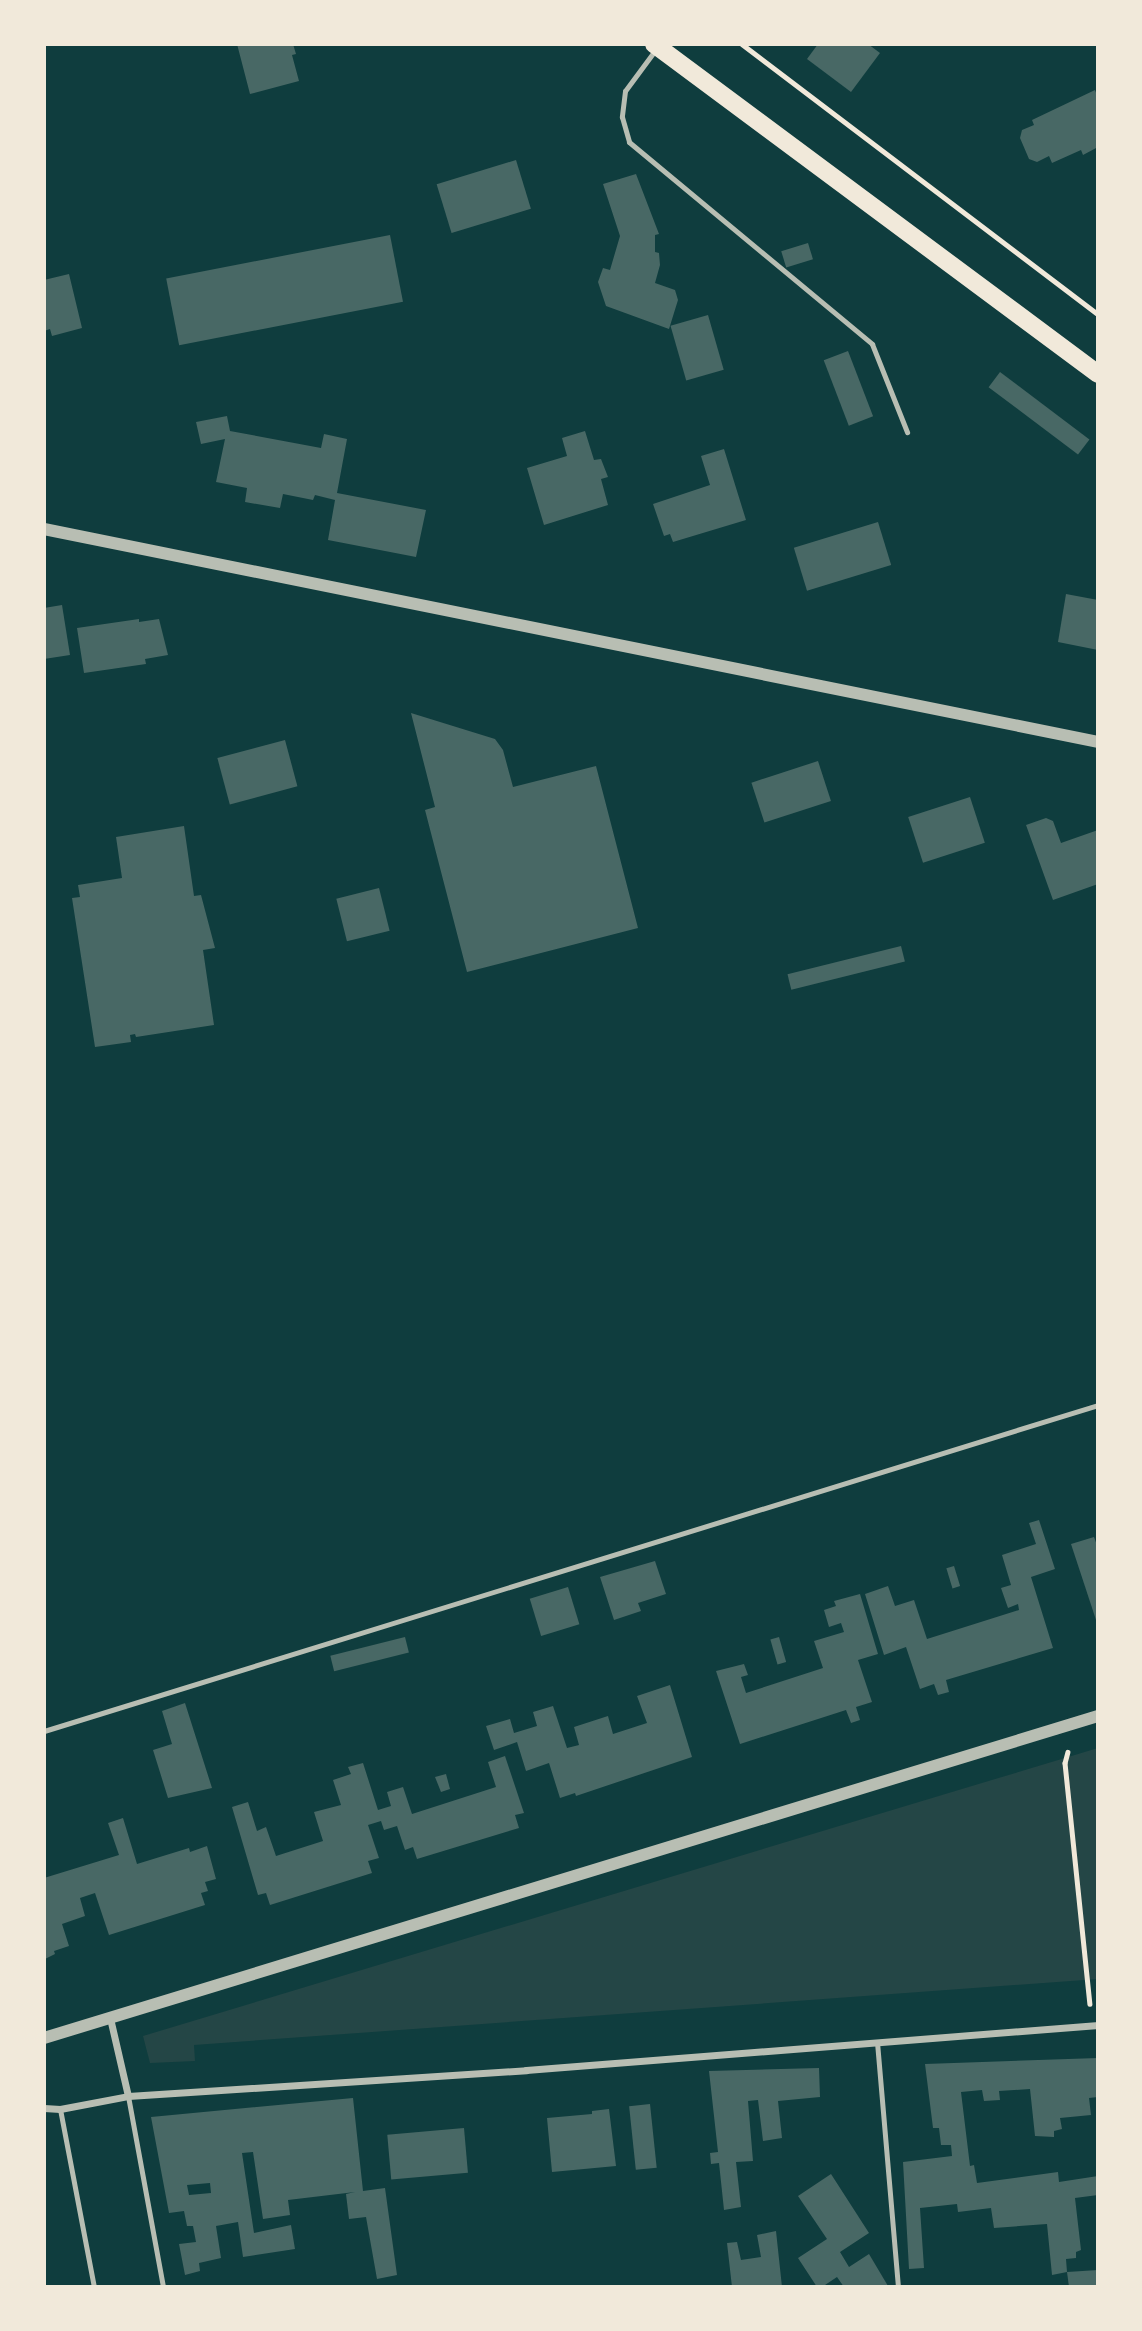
<!DOCTYPE html>
<html>
<head>
<meta charset="utf-8">
<style>
  body { margin:0 }
  #map { position:relative; width:1142px; height:2331px; overflow:hidden; background:#0f3d3e; font-family:"Exo 2",sans-serif }
  div>[style] { position:absolute }
  [style*='--x'] { left:calc(var(--x)*1px); top:calc(var(--y)*1px); width:calc(var(--w)*1px); rotate:calc(var(--a)*1deg) }
  .green>* { inset:0; background:#244646 }
  .building>* { inset:0; background:#486865; transform-origin:0 0 }
  .path>* { height:4.5px; margin:-2.25px; padding:0 2.25px; transform-origin:2.25px; border-radius:2.25px; background:#f1e9da }
  .service>* { height:5px; margin:-2.5px; padding:0 2.5px; transform-origin:2.5px; border-radius:2.5px; background:#b8beb3 }
  .minor>* { height:7px; margin:-3.5px; padding:0 3.5px; transform-origin:3.5px; border-radius:3.5px; background:#b8beb3 }
  .tertiary>* { height:12px; margin:-6px; padding:0 6px; transform-origin:6px; border-radius:6px; background:#b8beb3 }
  .primary>* { height:18px; margin:-9px; padding:0 9px; transform-origin:9px; border-radius:9px; background:#f1e9da }
  span { translate:-50% -50%; white-space:nowrap; text-align:center; line-height:1.15; -webkit-text-stroke:5px #f1e9da; paint-order:stroke }
  .frame { position:absolute; inset:0; border:46px solid #f1e9da; pointer-events:none }
</style>
</head>
<body>
<div id="map">
  <div class="green">
    <i style="clip-path:polygon(1098px 1748px,1098px 1979px,194px 2045px,195px 2061px,150px 2063px,143px 2036px)"></i>
  </div>
  <div class="building">
    <i style="clip-path:polygon(237px 44px,293px 44px,296px 54px,292px 55px,299px 81px,250px 94px)"></i>
    <i style="clip-path:polygon(818px 44px,868px 44px,880px 53px,851px 92px,807px 59px)"></i>
    <i style="clip-path:polygon(1095px 90px,1098px 98px,1098px 147px,1083px 155px,1081px 150px,1052px 163px,1049px 156px,1037px 162px,1029px 159px,1020px 138px,1022px 130px,1034px 125px,1032px 120px)"></i>
    <i style="left:516px;top:160px;width:51px;height:83px;rotate:73deg"></i>
    <i style="clip-path:polygon(636px 174px,659px 234px,655px 235px,655px 252px,659px 253px,660px 265px,655px 283px,675px 290px,678px 300px,669px 329px,606px 306px,598px 282px,603px 268px,610px 270px,620px 236px,603px 184px)"></i>
    <i style="left:390px;top:235px;width:68px;height:228px;rotate:79deg"></i>
    <i style="left:808px;top:243px;width:17px;height:28px;rotate:73deg"></i>
    <i style="clip-path:polygon(69px 274px,82px 328px,52px 336px,50px 329px,44px 331px,44px 280px)"></i>
    <i style="left:708px;top:315px;width:57px;height:39px;rotate:74deg"></i>
    <i style="left:848px;top:351px;width:70px;height:26px;rotate:69deg"></i>
    <i style="left:1000px;top:372px;width:112px;height:19px;rotate:37deg"></i>
    <i style="clip-path:polygon(227px 416px,230px 431px,321px 448px,324px 434px,347px 439px,337px 493px,426px 510px,416px 557px,328px 540px,335px 500px,315px 495px,313px 500px,283px 494px,280px 508px,245px 502px,247px 488px,216px 482px,225px 439px,201px 444px,196px 422px)"></i>
    <i style="clip-path:polygon(585px 431px,594px 460px,601px 459px,608px 477px,601px 479px,608px 505px,544px 525px,527px 468px,567px 456px,562px 438px)"></i>
    <i style="clip-path:polygon(724px 449px,746px 520px,673px 542px,670px 534px,664px 536px,653px 504px,710px 485px,701px 456px)"></i>
    <i style="left:878px;top:522px;width:45px;height:88px;rotate:73deg"></i>
    <i style="clip-path:polygon(1066px 594px,1098px 600px,1098px 650px,1058px 642px)"></i>
    <i style="clip-path:polygon(62px 605px,70px 655px,44px 659px,44px 608px)"></i>
    <i style="clip-path:polygon(139px 619px,139px 622px,159px 619px,168px 655px,145px 659px,146px 664px,84px 673px,77px 628px)"></i>
    <i style="clip-path:polygon(411px 713px,495px 739px,503px 750px,513px 787px,596px 766px,638px 928px,467px 972px,425px 810px,435px 807px)"></i>
    <i style="left:285px;top:740px;width:48px;height:70px;rotate:75deg"></i>
    <i style="left:818px;top:761px;width:42px;height:70px;rotate:72deg"></i>
    <i style="left:970px;top:797px;width:48px;height:65px;rotate:72deg"></i>
    <i style="clip-path:polygon(1046px 818px,1053px 821px,1061px 843px,1098px 830px,1098px 884px,1053px 900px,1026px 825px)"></i>
    <i style="clip-path:polygon(184px 826px,194px 896px,201px 895px,215px 948px,203px 950px,214px 1025px,136px 1037px,135px 1034px,130px 1035px,131px 1042px,95px 1047px,72px 898px,80px 897px,78px 885px,122px 878px,116px 837px)"></i>
    <i style="left:379px;top:888px;width:44px;height:44px;rotate:76deg"></i>
    <i style="left:901px;top:946px;width:16px;height:117px;rotate:76deg"></i>
    <i style="clip-path:polygon(1039px 1520px,1055px 1569px,1031px 1577px,1053px 1648px,946px 1680px,949px 1692px,938px 1695px,934px 1684px,920px 1689px,906px 1647px,884px 1655px,865px 1594px,888px 1586px,895px 1606px,914px 1600px,927px 1639px,1019px 1610px,1018px 1604px,1008px 1608px,1001px 1588px,1011px 1585px,1002px 1555px,1036px 1544px,1029px 1523px)"></i>
    <i style="clip-path:polygon(1094px 1537px,1098px 1548px,1098px 1626px,1071px 1544px)"></i>
    <i style="clip-path:polygon(655px 1561px,666px 1594px,638px 1603px,641px 1611px,614px 1620px,600px 1577px)"></i>
    <i style="left:954px;top:1566px;width:21px;height:8px;rotate:73deg"></i>
    <i style="left:568px;top:1587px;width:39px;height:40px;rotate:73deg"></i>
    <i style="clip-path:polygon(860px 1594px,878px 1654px,858px 1660px,872px 1702px,856px 1707px,860px 1720px,851px 1723px,846px 1710px,740px 1744px,716px 1671px,744px 1664px,748px 1675px,741px 1677px,746px 1693px,823px 1668px,814px 1641px,844px 1632px,841px 1623px,829px 1627px,824px 1610px,836px 1606px,834px 1601px)"></i>
    <i style="left:405px;top:1637px;width:16px;height:77px;rotate:76deg"></i>
    <i style="left:779px;top:1637px;width:26px;height:9px;rotate:74deg"></i>
    <i style="clip-path:polygon(670px 1685px,692px 1757px,576px 1796px,575px 1793px,560px 1798px,549px 1763px,526px 1771px,517px 1742px,494px 1750px,486px 1726px,510px 1719px,514px 1733px,537px 1726px,533px 1712px,553px 1706px,567px 1748px,579px 1745px,574px 1727px,608px 1716px,613px 1734px,647px 1723px,637px 1696px)"></i>
    <i style="clip-path:polygon(185px 1703px,212px 1788px,168px 1798px,153px 1750px,172px 1744px,162px 1711px)"></i>
    <i style="clip-path:polygon(505px 1756px,524px 1813px,515px 1815px,519px 1828px,417px 1859px,413px 1847px,405px 1850px,397px 1826px,384px 1830px,381px 1821px,368px 1825px,379px 1858px,368px 1861px,372px 1873px,270px 1905px,266px 1893px,258px 1895px,232px 1807px,248px 1802px,257px 1831px,266px 1827px,276px 1856px,323px 1841px,314px 1812px,341px 1805px,333px 1780px,351px 1774px,348px 1767px,363px 1763px,378px 1810px,391px 1806px,387px 1792px,403px 1787px,412px 1814px,496px 1787px,488px 1762px)"></i>
    <i style="clip-path:polygon(446px 1774px,450px 1789px,441px 1792px,435px 1777px)"></i>
    <i style="clip-path:polygon(123px 1818px,137px 1864px,189px 1848px,190px 1852px,207px 1846px,216px 1879px,205px 1882px,208px 1891px,201px 1893px,205px 1905px,109px 1935px,95px 1893px,80px 1898px,85px 1916px,62px 1924px,69px 1946px,54px 1951px,55px 1954px,45px 1959px,44px 1878px,119px 1855px,108px 1823px)"></i>
    <i style="clip-path:polygon(1098px 2058px,1098px 2097px,1089px 2098px,1091px 2115px,1060px 2118px,1062px 2129px,1054px 2131px,1054px 2137px,1035px 2136px,1030px 2089px,999px 2091px,1000px 2100px,984px 2101px,982px 2090px,961px 2092px,970px 2166px,974px 2165px,977px 2183px,1058px 2172px,1059px 2182px,1098px 2176px,1098px 2195px,1075px 2198px,1081px 2250px,1076px 2252px,1076px 2258px,1066px 2259px,1067px 2272px,1052px 2275px,1047px 2224px,994px 2228px,991px 2208px,958px 2212px,957px 2204px,920px 2208px,924px 2268px,909px 2269px,903px 2162px,952px 2156px,951px 2145px,941px 2145px,939px 2128px,933px 2128px,925px 2064px)"></i>
    <i style="clip-path:polygon(819px 2068px,820px 2097px,778px 2101px,782px 2138px,763px 2141px,758px 2100px,748px 2101px,753px 2161px,736px 2162px,741px 2207px,724px 2210px,719px 2163px,711px 2164px,710px 2153px,718px 2152px,709px 2071px)"></i>
    <i style="clip-path:polygon(evenodd,353px 2098px,363px 2191px,385px 2188px,397px 2275px,377px 2279px,366px 2217px,349px 2219px,346px 2194px,355px 2192px,288px 2200px,290px 2215px,263px 2219px,253px 2152px,242px 2153px,254px 2233px,291px 2225px,295px 2249px,243px 2257px,238px 2222px,216px 2226px,221px 2258px,199px 2263px,200px 2271px,185px 2275px,179px 2244px,196px 2242px,193px 2226px,187px 2226px,184px 2211px,169px 2213px,151px 2117px,353px 2098px,210px 2183px,211px 2193px,189px 2195px,187px 2185px,210px 2183px)"></i>
    <i style="left:650px;top:2104px;width:64px;height:21px;rotate:84deg"></i>
    <i style="clip-path:polygon(609px 2109px,616px 2166px,552px 2172px,547px 2118px,592px 2114px,592px 2111px)"></i>
    <i style="left:464px;top:2128px;width:45px;height:77px;rotate:85deg"></i>
    <i style="clip-path:polygon(831px 2174px,869px 2233px,840px 2252px,849px 2267px,869px 2254px,888px 2286px,886px 2287px,844px 2287px,837px 2277px,822px 2287px,817px 2287px,798px 2258px,827px 2239px,798px 2196px)"></i>
    <i style="clip-path:polygon(776px 2231px,782px 2287px,732px 2287px,727px 2243px,737px 2242px,741px 2260px,761px 2257px,757px 2235px)"></i>
    <i style="clip-path:polygon(1098px 2270px,1098px 2287px,1069px 2287px,1067px 2272px)"></i>
  </div>
  <div class="path">
    <i style="--x:742;--y:44;--w:447;--a:37.2"></i>
    <i style="--x:1068;--y:1752;--w:11;--a:105"></i>
    <i style="--x:1065;--y:1763;--w:242;--a:84.1"></i>
  </div>
  <div class="service">
    <i style="--x:656;--y:49;--w:52;--a:126.4"></i>
    <i style="--x:625;--y:91;--w:26;--a:97"></i>
    <i style="--x:622;--y:117;--w:26;--a:74"></i>
    <i style="--x:629;--y:142;--w:316;--a:39.7"></i>
    <i style="--x:872;--y:344;--w:95;--a:68.3"></i>
    <i style="--x:44;--y:1731;--w:1103;--a:-17.19"></i>
    <i style="--x:877;--y:2042;--w:246;--a:85.1"></i>
    <i style="--x:128;--y:2096;--w:194;--a:79.6"></i>
    <i style="--x:60;--y:2109;--w:181;--a:79.2"></i>
  </div>
  <div class="minor">
    <i style="--x:110;--y:2018;--w:80;--a:77"></i>
    <i style="--x:44;--y:2108;--w:16;--a:4"></i>
    <i style="--x:60;--y:2109;--w:69;--a:-10.8"></i>
    <i style="--x:128;--y:2096;--w:399;--a:-3.7"></i>
    <i style="--x:526;--y:2070;--w:574;--a:-4.5"></i>
  </div>
  <div class="tertiary">
    <i style="--x:44;--y:529;--w:1075;--a:11.42"></i>
    <i style="--x:44;--y:2038;--w:1102;--a:-16.99"></i>
  </div>
  <div class="primary">
    <i style="--x:654;--y:44;--w:553;--a:36.62"></i>
  </div>
  <div class="frame"></div>
</div>
</body>
</html>
